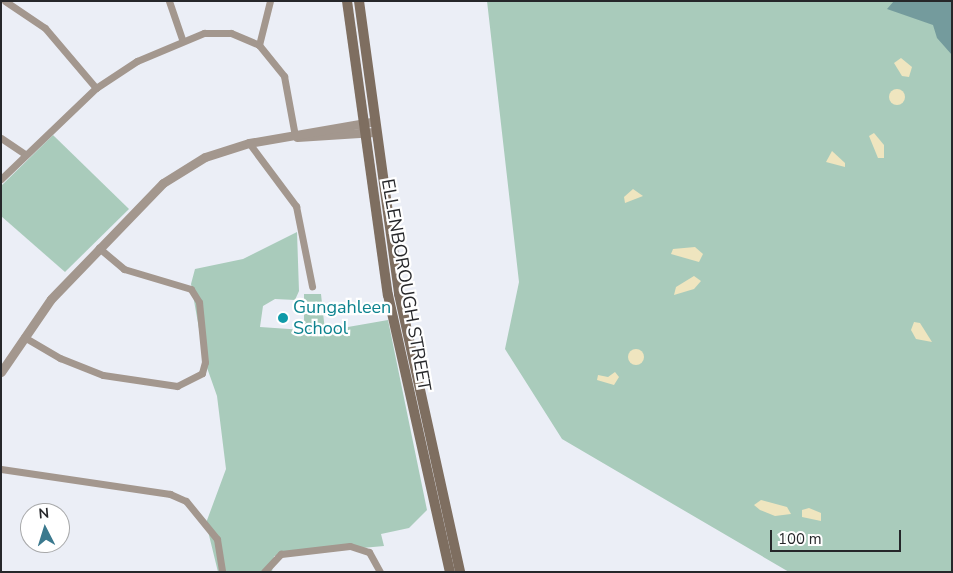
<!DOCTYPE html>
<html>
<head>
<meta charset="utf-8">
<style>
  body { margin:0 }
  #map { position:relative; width:953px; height:573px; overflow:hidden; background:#ebeef6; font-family:"Nunito Sans",sans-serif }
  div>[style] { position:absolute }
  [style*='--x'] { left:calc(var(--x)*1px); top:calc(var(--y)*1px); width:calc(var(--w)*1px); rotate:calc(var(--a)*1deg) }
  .green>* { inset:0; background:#a9cbbb }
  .sand>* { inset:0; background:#efe5bf }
  .round { border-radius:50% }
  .water>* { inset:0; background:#749b9d }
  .minor>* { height:7px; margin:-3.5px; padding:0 3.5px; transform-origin:3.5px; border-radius:3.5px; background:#a3978e }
  .tertiary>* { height:9px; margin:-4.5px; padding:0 4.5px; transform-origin:4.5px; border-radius:4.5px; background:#a3978e }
  .secondary>* { height:10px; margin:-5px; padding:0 5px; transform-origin:5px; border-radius:5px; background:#7e6e60 }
  .dots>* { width:14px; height:14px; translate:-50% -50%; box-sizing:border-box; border:2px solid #fff; border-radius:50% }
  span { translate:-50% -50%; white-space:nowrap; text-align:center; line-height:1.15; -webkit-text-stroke:4.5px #fff; paint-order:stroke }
  .street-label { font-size:18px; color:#26272a }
  .culture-label { font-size:18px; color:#0d838f }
  .left { translate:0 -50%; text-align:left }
  .frame { position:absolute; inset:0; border:2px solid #26272a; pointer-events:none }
  .north { position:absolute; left:20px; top:503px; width:50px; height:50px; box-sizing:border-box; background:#fff; border:1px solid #a8a9aa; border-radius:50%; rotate:355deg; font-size:14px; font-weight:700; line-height:20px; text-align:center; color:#26272a }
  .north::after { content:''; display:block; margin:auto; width:18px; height:22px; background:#3b798e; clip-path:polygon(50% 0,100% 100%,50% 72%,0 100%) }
  .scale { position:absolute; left:770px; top:530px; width:131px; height:22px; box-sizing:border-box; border:2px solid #26272a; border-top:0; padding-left:6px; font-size:15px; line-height:18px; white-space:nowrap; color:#26272a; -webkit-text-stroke:4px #fff; paint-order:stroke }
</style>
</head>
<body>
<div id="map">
  <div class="green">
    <i style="clip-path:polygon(487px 1px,952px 1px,952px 572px,789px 572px,562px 439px,505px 349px,519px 282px)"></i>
    <i style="clip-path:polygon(53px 135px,129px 209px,65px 272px,1px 216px,1px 186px)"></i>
    <i style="clip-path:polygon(297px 232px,299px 291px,295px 300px,275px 299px,263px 306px,260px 327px,304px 330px,304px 294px,321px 294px,325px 331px,388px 320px,427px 510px,409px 528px,381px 534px,384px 546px,274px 556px,272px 572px,218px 572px,206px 523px,226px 469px,217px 396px,205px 362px,191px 284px,195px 269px,243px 259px)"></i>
  </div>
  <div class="sand">
    <i style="clip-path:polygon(901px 58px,912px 67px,909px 77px,902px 76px,894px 63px)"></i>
    <i class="round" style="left:889px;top:89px;width:16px;height:16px"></i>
    <i style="clip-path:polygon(874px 133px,884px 145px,884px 158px,878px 158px,869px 136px)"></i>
    <i style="clip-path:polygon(832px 151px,845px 163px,845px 167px,826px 162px)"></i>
    <i style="clip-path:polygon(633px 189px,643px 196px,625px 203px,624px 197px)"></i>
    <i style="clip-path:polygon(695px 247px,703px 254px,699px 262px,671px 254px,673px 249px)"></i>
    <i style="clip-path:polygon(694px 276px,701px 281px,694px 289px,674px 295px,676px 287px)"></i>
    <i style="clip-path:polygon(914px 322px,920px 323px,932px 342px,916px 339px,911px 330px)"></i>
    <i class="round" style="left:628px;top:349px;width:16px;height:16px"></i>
    <i style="clip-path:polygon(615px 372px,619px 377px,614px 385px,597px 380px,598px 375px,608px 377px)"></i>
    <i style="clip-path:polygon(761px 500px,787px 507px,791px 514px,775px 516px,760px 510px,754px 505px)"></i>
    <i style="clip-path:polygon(809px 508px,821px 513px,821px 521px,802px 517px,802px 510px)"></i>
  </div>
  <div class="water">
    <i style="clip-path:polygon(894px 1px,952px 1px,952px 55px,937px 38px,933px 25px,887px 9px)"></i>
  </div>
  <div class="minor">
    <i style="--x:5;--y:1;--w:48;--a:34"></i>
    <i style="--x:45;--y:28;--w:79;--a:49.6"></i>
    <i style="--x:169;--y:1;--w:40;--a:71.1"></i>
    <i style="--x:259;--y:45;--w:45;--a:-76"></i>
    <i style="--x:1;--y:138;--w:29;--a:34"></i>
    <i style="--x:249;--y:143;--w:79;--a:53.3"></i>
    <i style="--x:296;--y:206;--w:82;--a:78.7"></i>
    <i style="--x:1;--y:179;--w:132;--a:-43.8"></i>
    <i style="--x:96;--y:88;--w:49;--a:-33.4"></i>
    <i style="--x:137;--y:61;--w:73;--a:-22.7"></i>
    <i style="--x:204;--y:33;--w:27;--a:0"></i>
    <i style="--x:231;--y:33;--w:30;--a:23"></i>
    <i style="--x:259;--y:45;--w:40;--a:51"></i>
    <i style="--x:284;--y:76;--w:61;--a:79.6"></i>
    <i style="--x:24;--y:337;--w:42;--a:30.3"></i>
    <i style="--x:60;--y:358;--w:46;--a:21.6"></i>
    <i style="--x:103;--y:375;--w:75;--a:8.5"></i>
    <i style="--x:177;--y:386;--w:28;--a:-27"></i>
    <i style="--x:202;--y:373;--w:11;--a:-75"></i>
    <i style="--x:205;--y:362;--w:60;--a:-95.7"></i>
    <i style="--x:199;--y:302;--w:15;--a:-122"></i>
    <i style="--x:191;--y:289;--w:70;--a:-163.4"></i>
    <i style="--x:124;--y:269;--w:33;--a:-140"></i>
    <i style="--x:1;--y:469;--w:171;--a:8.4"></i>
    <i style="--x:170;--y:494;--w:17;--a:24"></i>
    <i style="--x:186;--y:501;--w:49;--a:50.8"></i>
    <i style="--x:217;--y:539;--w:33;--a:81"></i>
    <i style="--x:264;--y:572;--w:25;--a:-47"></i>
    <i style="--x:281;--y:554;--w:69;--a:-6.6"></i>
    <i style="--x:350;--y:546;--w:20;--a:18"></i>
    <i style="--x:369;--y:552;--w:23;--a:61"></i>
  </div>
  <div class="tertiary">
    <i style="--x:297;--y:137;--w:78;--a:-3.7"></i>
    <i style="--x:1;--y:372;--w:88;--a:-55.6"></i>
    <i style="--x:51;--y:299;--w:161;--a:-46"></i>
    <i style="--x:163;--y:183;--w:49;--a:-31.8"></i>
    <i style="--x:205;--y:157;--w:46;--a:-17.7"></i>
    <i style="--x:249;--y:143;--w:124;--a:-9.8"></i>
  </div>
  <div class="secondary">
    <i style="--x:347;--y:1;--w:297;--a:82.1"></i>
    <i style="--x:388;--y:295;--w:284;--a:77.4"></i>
    <i style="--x:359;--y:1;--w:296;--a:82.2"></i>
    <i style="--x:399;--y:294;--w:285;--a:77.6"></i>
  </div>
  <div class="dots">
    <i style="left:283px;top:318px;background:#0f9aa8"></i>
  </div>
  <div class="street-label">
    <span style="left:406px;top:285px;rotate:80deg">ELLENBOROUGH STREET</span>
  </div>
  <div class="culture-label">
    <span class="left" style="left:293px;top:318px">Gungahleen<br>School</span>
  </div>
  <div class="frame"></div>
  <div class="north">N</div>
  <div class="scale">100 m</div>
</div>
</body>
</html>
